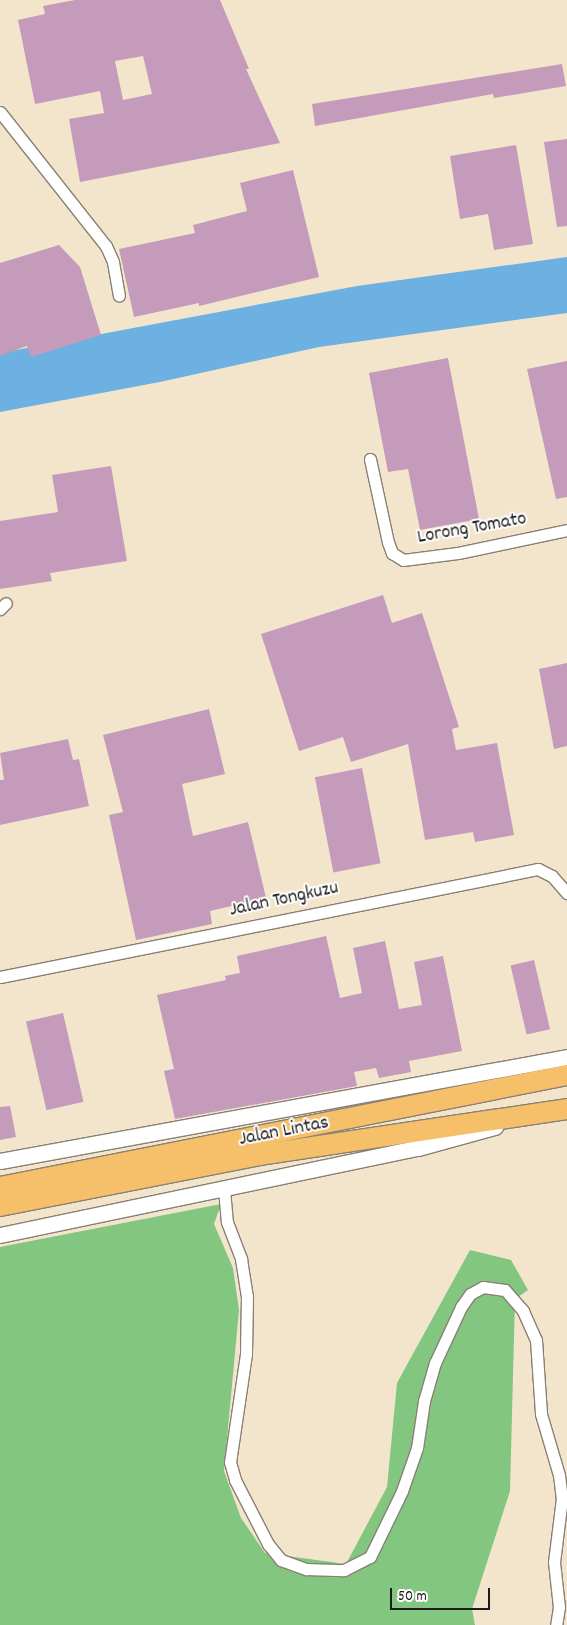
<!DOCTYPE html>
<html>
<head>
<meta charset="utf-8">
<style>
	body { margin:0 }
	#map { position:relative; width:567px; height:1625px; overflow:hidden; background:#f3e5cb; font-family:Dekko,sans-serif }
	div>[style] { position:absolute }
	[style*='--x'] { left:calc(var(--x)*1px); top:calc(var(--y)*1px); width:calc(var(--w)*1px); rotate:calc(var(--a)*1deg) }
	.green>* { inset:0; background:#82c680 }
	.water>* { inset:0; background:#6db1e3 }
	.building>* { inset:0; background:#c49bbb; transform-origin:0 0 }
	.roads { filter:drop-shadow(1px 0 #888074) drop-shadow(-1px 0 #888074) drop-shadow(0 1px #888074) drop-shadow(0 -1px #888074) }
	.minor>* { height:11px; margin:-5.5px; padding:0 5.5px; transform-origin:5.5px; border-radius:5.5px; background:#fff }
	.tertiary>* { height:15px; margin:-7.5px; padding:0 7.5px; transform-origin:7.5px; border-radius:7.5px; background:#fff }
	.trunk>* { height:20px; margin:-10px; padding:0 10px; transform-origin:10px; border-radius:10px; background:#f6c06b }
	span { translate:-50% -50%; white-space:nowrap; text-align:center; line-height:1.15; -webkit-text-stroke:4px #fff; paint-order:stroke }
	.street-label { font-size:20px; color:#1c1c1c }
	.scale { position:absolute; left:390px; top:1588px; width:100px; height:22px; box-sizing:border-box; border:2px solid #1c1c1c; border-top:0; padding-left:6px; font-size:15px; line-height:18px; white-space:nowrap; color:#1c1c1c; -webkit-text-stroke:4px #fff; paint-order:stroke }
</style>
</head>
<body>
<div id="map">
	<div class="green">
		<i style="clip-path:polygon(221px 1204px,214px 1224px,233px 1268px,239px 1310px,224px 1471px,241px 1518px,265px 1553px,346px 1564px,387px 1487px,397px 1383px,470px 1250px,511px 1260px,528px 1290px,515px 1299px,510px 1491px,472px 1609px,475px 1625px,0 1625px,0 1247px)"></i>
	</div>
	<div class="water">
		<i style="clip-path:polygon(567px 257px,567px 313px,319px 347px,160px 382px,0 412px,0 353px,357px 286px)"></i>
	</div>
	<div class="building">
		<i style="clip-path:polygon(evenodd,75px 0,220px 0,249px 69px,246px 69px,280px 143px,80px 182px,69px 119px,104px 113px,100px 91px,35px 104px,18px 20px,45px 14px,43px 6px,75px 0,143px 56px,152px 94px,123px 100px,115px 61px,143px 56px)"></i>
		<i style="clip-path:polygon(562px 64px,566px 86px,494px 98px,493px 94px,315px 126px,312px 104px)"></i>
		<i style="clip-path:polygon(567px 139px,567px 226px,557px 227px,544px 142px)"></i>
		<i style="clip-path:polygon(516px 145px,533px 244px,494px 250px,488px 214px,460px 219px,450px 156px)"></i>
		<i style="clip-path:polygon(293px 170px,319px 277px,199px 306px,199px 303px,134px 317px,119px 249px,195px 233px,193px 225px,247px 211px,240px 183px)"></i>
		<i style="clip-path:polygon(59px 245px,80px 267px,101px 335px,31px 357px,27px 346px,0 356px,0 263px)"></i>
		<i style="clip-path:polygon(448px 358px,479px 519px,420px 530px,408px 469px,388px 472px,369px 373px)"></i>
		<i style="clip-path:polygon(567px 361px,567px 497px,556px 499px,527px 369px)"></i>
		<i style="clip-path:polygon(111px 466px,127px 561px,50px 573px,52px 581px,0 589px,0 521px,58px 512px,52px 475px)"></i>
		<i style="clip-path:polygon(383px 595px,392px 623px,422px 613px,459px 727px,452px 729px,456px 750px,497px 743px,514px 835px,475px 842px,473px 832px,425px 840px,408px 744px,351px 762px,343px 737px,299px 751px,261px 634px)"></i>
		<i style="clip-path:polygon(567px 663px,567px 746px,554px 749px,539px 669px)"></i>
		<i style="clip-path:polygon(209px 709px,225px 774px,182px 784px,193px 836px,248px 822px,266px 898px,210px 911px,212px 924px,136px 940px,109px 815px,123px 812px,103px 735px)"></i>
		<i style="clip-path:polygon(68px 739px,73px 760px,79px 759px,89px 806px,0 825px,0 780px,4px 780px,0 753px)"></i>
		<i style="left:362px;top:768px;width:97px;height:48px;rotate:79deg"></i>
		<i style="clip-path:polygon(326px 936px,340px 998px,362px 993px,353px 948px,385px 941px,399px 1009px,422px 1005px,414px 962px,443px 956px,462px 1051px,409px 1061px,411px 1072px,379px 1078px,376px 1068px,354px 1072px,357px 1086px,175px 1119px,164px 1071px,174px 1069px,157px 995px,226px 980px,225px 976px,240px 973px,237px 956px)"></i>
		<i style="left:534px;top:960px;width:71px;height:24px;rotate:77deg"></i>
		<i style="left:63px;top:1013px;width:91px;height:38px;rotate:77deg"></i>
		<i style="clip-path:polygon(10px 1106px,16px 1137px,0 1140px,0 1107px)"></i>
	</div>
	<div class="roads">
		<div class="minor">
			<i style="--x:0;--y:112;--w:171;--a:51.7"></i>
			<i style="--x:106;--y:246;--w:17;--a:66"></i>
			<i style="--x:113;--y:262;--w:34;--a:80"></i>
			<i style="--x:370;--y:459;--w:85;--a:77.8"></i>
			<i style="--x:388;--y:542;--w:12;--a:70"></i>
			<i style="--x:392;--y:553;--w:13;--a:32"></i>
			<i style="--x:403;--y:560;--w:55;--a:-7.3"></i>
			<i style="--x:458;--y:553;--w:111;--a:-11.9"></i>
			<i style="--x:0;--y:609;--w:8;--a:-45"></i>
			<i style="--x:0;--y:977;--w:549;--a:-11.35"></i>
			<i style="--x:538;--y:869;--w:16;--a:27"></i>
			<i style="--x:552;--y:876;--w:23;--a:49"></i>
			<i style="--x:224;--y:1189;--w:33;--a:85"></i>
			<i style="--x:227;--y:1222;--w:40;--a:69"></i>
			<i style="--x:241;--y:1259;--w:37;--a:81"></i>
			<i style="--x:247;--y:1296;--w:58;--a:91"></i>
			<i style="--x:246;--y:1354;--w:109;--a:98.4"></i>
			<i style="--x:230;--y:1462;--w:19;--a:74"></i>
			<i style="--x:235;--y:1480;--w:72;--a:62.7"></i>
			<i style="--x:268;--y:1544;--w:21;--a:51"></i>
			<i style="--x:281;--y:1560;--w:27;--a:20"></i>
			<i style="--x:306;--y:1569;--w:38;--a:2"></i>
			<i style="--x:344;--y:1570;--w:29;--a:-27"></i>
			<i style="--x:370;--y:1557;--w:73;--a:-64.1"></i>
			<i style="--x:402;--y:1491;--w:46;--a:-70.8"></i>
			<i style="--x:417;--y:1448;--w:48;--a:-81.5"></i>
			<i style="--x:424;--y:1401;--w:40;--a:-74"></i>
			<i style="--x:435;--y:1363;--w:62;--a:-65.1"></i>
			<i style="--x:461;--y:1307;--w:16;--a:-55"></i>
			<i style="--x:470;--y:1294;--w:15;--a:-28"></i>
			<i style="--x:483;--y:1287;--w:22;--a:8"></i>
			<i style="--x:505;--y:1290;--w:28;--a:49"></i>
			<i style="--x:523;--y:1311;--w:32;--a:66"></i>
			<i style="--x:536;--y:1340;--w:74;--a:86.1"></i>
			<i style="--x:541;--y:1414;--w:64;--a:73.6"></i>
			<i style="--x:559;--y:1475;--w:23;--a:83"></i>
			<i style="--x:562;--y:1498;--w:64;--a:97.1"></i>
			<i style="--x:554;--y:1562;--w:45;--a:83.7"></i>
			<i style="--x:559;--y:1607;--w:18;--a:99"></i>
		</div>
		<div class="tertiary">
			<i style="--x:0;--y:1161;--w:576;--a:-10.39"></i>
			<i style="--x:0;--y:1235;--w:427;--a:-11.8"></i>
			<i style="--x:418;--y:1148;--w:80;--a:-15.3"></i>
		</div>
		<div class="trunk">
			<i style="--x:0;--y:1187;--w:578;--a:-11.17"></i>
			<i style="--x:0;--y:1206;--w:264;--a:-11.1"></i>
			<i style="--x:259;--y:1155;--w:311;--a:-8.5"></i>
		</div>
	</div>
	<div class="street-label">
		<span style="left:472px;top:529px;rotate:-10deg">Lorong Tomato</span>
		<span style="left:284px;top:900px;rotate:-12deg">Jalan Tongkuzu</span>
		<span style="left:284px;top:1132px;rotate:-11deg">Jalan Lintas</span>
	</div>
	<div class="scale">50 m</div>
</div>
</body>
</html>
